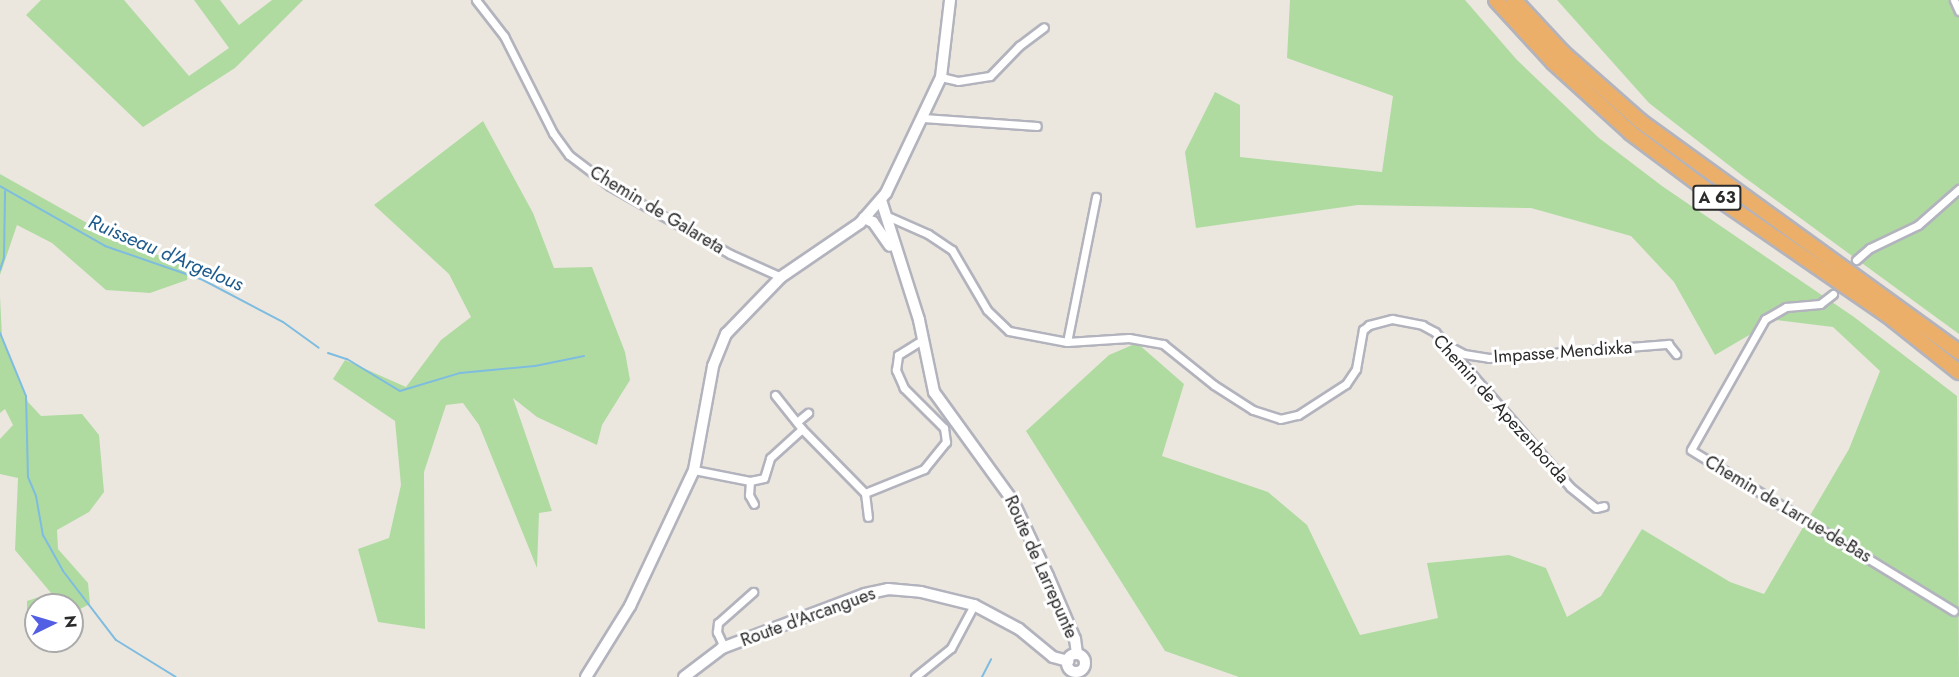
<!DOCTYPE html>
<html>
<head>
<meta charset="utf-8">
<style>
	body { margin:0 }
	#map { position:relative; width:1959px; height:677px; overflow:hidden; background:#ebe7df; font-family:Jost,sans-serif }
	div>[style] { position:absolute }
	[style*='--x'] { left:calc(var(--x)*1px); top:calc(var(--y)*1px); width:calc(var(--w)*1px); rotate:calc(var(--a)*1deg) }
	.green>* { inset:0; background:#afdba1 }
	.stream>* { height:2px; margin:-1px; padding:0 1px; transform-origin:1px; border-radius:1px; background:#7ebce0 }
	.roads { filter:drop-shadow(2px 0 #b2b3bd) drop-shadow(-2px 0 #b2b3bd) drop-shadow(0 2px #b2b3bd) drop-shadow(0 -2px #b2b3bd) }
	.street>* { height:7px; margin:-3.5px; padding:0 3.5px; transform-origin:3.5px; border-radius:3.5px; background:#fff }
	.secondary>* { height:10px; margin:-5px; padding:0 5px; transform-origin:5px; border-radius:5px; background:#fff }
	.secondary>.ring { margin:-5px; padding:0; box-sizing:content-box; background:none; border:10px solid #fff; border-radius:50% }
	.highway>* { height:14px; margin:-7px; padding:0 7px; transform-origin:7px; border-radius:7px; background:#ebaf69 }
	span { translate:-50% -50%; white-space:nowrap; text-align:center; line-height:1.15; -webkit-text-stroke:6px #fff; paint-order:stroke }
	.shield-label span { padding:2px 4px; background:#fff; border:2px solid; border-radius:4px; -webkit-text-stroke-width:0 }
	.shield-label { font-size:16px; color:#2b2b2b; font-weight:700 }
	.street-label { font-size:18px; color:#2b2b2b }
	.water-label { font-size:20px; color:#1d5a8c; font-style:italic }
	.north { position:absolute; left:24px; top:593px; width:60px; height:60px; box-sizing:border-box; background:#fff; border:2px solid #aaa; border-radius:50%; rotate:85deg; font-size:16px; font-weight:700; line-height:24px; text-align:center; color:#2b2b2b }
	.north::after { content:''; display:block; margin:auto; width:21px; height:27px; background:#525ee4; clip-path:polygon(50% 0,100% 100%,50% 72%,0 100%) }
</style>
</head>
<body>
<div id="map">
	<div class="green">
		<i style="clip-path:polygon(41px 0,124px 0,189px 76px,229px 48px,194px 0,220px 0,239px 25px,272px 0,303px 0,235px 68px,143px 127px,26px 15px)"></i>
		<i style="clip-path:polygon(1290px 0,1465px 0,1517px 60px,1599px 138px,1662px 186px,1854px 317px,1957px 396px,1959px 677px,1239px 677px,1165px 651px,1026px 431px,1109px 355px,1137px 343px,1184px 384px,1162px 456px,1268px 492px,1307px 525px,1360px 635px,1438px 618px,1427px 563px,1509px 555px,1546px 568px,1567px 617px,1601px 596px,1642px 529px,1730px 582px,1764px 594px,1849px 449px,1880px 371px,1833px 327px,1775px 320px,1715px 355px,1674px 282px,1631px 236px,1531px 208px,1358px 205px,1196px 228px,1185px 152px,1215px 92px,1240px 105px,1240px 157px,1382px 172px,1393px 96px,1287px 58px)"></i>
		<i style="clip-path:polygon(1557px 0,1952px 0,1959px 14px,1959px 334px,1744px 177px,1649px 103px)"></i>
		<i style="clip-path:polygon(483px 121px,533px 213px,554px 268px,592px 267px,625px 352px,630px 380px,602px 425px,597px 445px,537px 417px,513px 398px,552px 511px,539px 513px,537px 568px,479px 425px,463px 403px,446px 405px,424px 472px,425px 629px,378px 622px,358px 549px,389px 538px,401px 485px,395px 421px,333px 379px,345px 360px,406px 387px,441px 340px,471px 317px,449px 274px,374px 205px)"></i>
		<i style="clip-path:polygon(0 174px,128px 246px,188px 264px,187px 280px,150px 293px,106px 290px,52px 243px,17px 225px,0 275px)"></i>
		<i style="clip-path:polygon(0 296px,2px 337px,28px 402px,41px 416px,82px 414px,99px 435px,104px 492px,89px 512px,57px 530px,58px 549px,88px 583px,90px 604px,72px 613px,72px 605px,36px 605px,35px 621px,27px 618px,27px 601px,51px 593px,15px 550px,18px 478px,0 474px,0 439px,13px 425px,5px 409px,0 413px)"></i>
	</div>
	<div class="stream">
		<i style="--x:0;--y:186;--w:121;--a:29.7"></i>
		<i style="--x:105;--y:246;--w:104;--a:19.1"></i>
		<i style="--x:203;--y:280;--w:90;--a:27.7"></i>
		<i style="--x:283;--y:322;--w:44;--a:35.8"></i>
		<i style="--x:0;--y:270;--w:13;--a:-72"></i>
		<i style="--x:4;--y:258;--w:67;--a:-89.1"></i>
		<i style="--x:0;--y:333;--w:68;--a:67.6"></i>
		<i style="--x:26;--y:396;--w:81;--a:88.6"></i>
		<i style="--x:28;--y:477;--w:21;--a:67"></i>
		<i style="--x:36;--y:496;--w:40;--a:80"></i>
		<i style="--x:43;--y:535;--w:41;--a:60.9"></i>
		<i style="--x:63;--y:571;--w:87;--a:52.5"></i>
		<i style="--x:116;--y:640;--w:70;--a:31.7"></i>
		<i style="--x:328;--y:353;--w:20;--a:18"></i>
		<i style="--x:347;--y:359;--w:62;--a:31.1"></i>
		<i style="--x:400;--y:391;--w:63;--a:-16.7"></i>
		<i style="--x:460;--y:373;--w:75;--a:-5.3"></i>
		<i style="--x:535;--y:366;--w:50;--a:-11.5"></i>
		<i style="--x:982;--y:677;--w:20;--a:-63"></i>
	</div>
	<div class="roads">
		<div class="street">
			<i style="--x:476;--y:0;--w:46;--a:52.1"></i>
			<i style="--x:504;--y:36;--w:109;--a:63.2"></i>
			<i style="--x:553;--y:133;--w:27;--a:54"></i>
			<i style="--x:569;--y:155;--w:51;--a:37.1"></i>
			<i style="--x:610;--y:186;--w:138;--a:29.5"></i>
			<i style="--x:730;--y:254;--w:56;--a:24.3"></i>
			<i style="--x:1954;--y:0;--w:12;--a:66"></i>
			<i style="--x:941;--y:77;--w:17;--a:13"></i>
			<i style="--x:958;--y:81;--w:32;--a:-9"></i>
			<i style="--x:990;--y:76;--w:42;--a:-46"></i>
			<i style="--x:1019;--y:46;--w:31;--a:-37"></i>
			<i style="--x:923;--y:118;--w:114;--a:4"></i>
			<i style="--x:885;--y:215;--w:47;--a:23.8"></i>
			<i style="--x:928;--y:234;--w:29;--a:34"></i>
			<i style="--x:952;--y:250;--w:69;--a:59.7"></i>
			<i style="--x:987;--y:310;--w:30;--a:44"></i>
			<i style="--x:1009;--y:331;--w:59;--a:10.7"></i>
			<i style="--x:1067;--y:342;--w:62;--a:-3.7"></i>
			<i style="--x:1129;--y:338;--w:35;--a:10"></i>
			<i style="--x:1163;--y:344;--w:65;--a:38.8"></i>
			<i style="--x:1214;--y:385;--w:46;--a:32.7"></i>
			<i style="--x:1253;--y:410;--w:28;--a:18"></i>
			<i style="--x:1280;--y:419;--w:18;--a:-13"></i>
			<i style="--x:1298;--y:415;--w:57;--a:-32.9"></i>
			<i style="--x:1346;--y:384;--w:18;--a:-56"></i>
			<i style="--x:1356;--y:369;--w:40;--a:-80"></i>
			<i style="--x:1363;--y:330;--w:8;--a:-40"></i>
			<i style="--x:1369;--y:325;--w:24;--a:-15"></i>
			<i style="--x:1392;--y:319;--w:31;--a:11"></i>
			<i style="--x:1422;--y:325;--w:15;--a:28"></i>
			<i style="--x:1435;--y:332;--w:206;--a:48.9"></i>
			<i style="--x:1570;--y:487;--w:33;--a:39"></i>
			<i style="--x:1596;--y:508;--w:8;--a:-14"></i>
			<i style="--x:1856;--y:260;--w:18;--a:-41"></i>
			<i style="--x:1870;--y:248;--w:53;--a:-25.6"></i>
			<i style="--x:1918;--y:225;--w:55;--a:-41.3"></i>
			<i style="--x:1833;--y:294;--w:16;--a:142"></i>
			<i style="--x:1820;--y:304;--w:34;--a:175"></i>
			<i style="--x:1786;--y:307;--w:24;--a:150"></i>
			<i style="--x:1765;--y:319;--w:150;--a:119.5"></i>
			<i style="--x:1691;--y:450;--w:308;--a:31.5"></i>
			<i style="--x:1067;--y:342;--w:148;--a:-78.7"></i>
			<i style="--x:1449;--y:346;--w:17;--a:28"></i>
			<i style="--x:1464;--y:354;--w:25;--a:9"></i>
			<i style="--x:1489;--y:358;--w:180;--a:-4.5"></i>
			<i style="--x:1668;--y:344;--w:13;--a:51"></i>
			<i style="--x:775;--y:395;--w:43;--a:51.5"></i>
			<i style="--x:802;--y:429;--w:90;--a:45.5"></i>
			<i style="--x:865;--y:493;--w:24;--a:83"></i>
			<i style="--x:798;--y:421;--w:13;--a:-39"></i>
			<i style="--x:694;--y:470;--w:57;--a:11.1"></i>
			<i style="--x:750;--y:481;--w:14;--a:-12"></i>
			<i style="--x:764;--y:478;--w:21;--a:-73"></i>
			<i style="--x:770;--y:458;--w:43;--a:-42.2"></i>
			<i style="--x:750;--y:481;--w:14;--a:94"></i>
			<i style="--x:749;--y:495;--w:10;--a:61"></i>
			<i style="--x:865;--y:493;--w:64;--a:-22.1"></i>
			<i style="--x:924;--y:469;--w:35;--a:-51"></i>
			<i style="--x:946;--y:442;--w:14;--a:-98"></i>
			<i style="--x:944;--y:428;--w:57;--a:-135"></i>
			<i style="--x:904;--y:388;--w:20;--a:-114"></i>
			<i style="--x:896;--y:370;--w:15;--a:-82"></i>
			<i style="--x:898;--y:355;--w:28;--a:-32"></i>
			<i style="--x:724;--y:647;--w:17;--a:-115"></i>
			<i style="--x:717;--y:632;--w:9;--a:-84"></i>
			<i style="--x:718;--y:623;--w:47;--a:-41.5"></i>
			<i style="--x:915;--y:677;--w:46;--a:-38.9"></i>
			<i style="--x:951;--y:648;--w:49;--a:-61.9"></i>
		</div>
		<div class="secondary">
			<i style="--x:881;--y:200;--w:126;--a:72.4"></i>
			<i style="--x:919;--y:320;--w:74;--a:78.2"></i>
			<i style="--x:934;--y:392;--w:135;--a:54.1"></i>
			<i style="--x:1013;--y:501;--w:83;--a:65"></i>
			<i style="--x:1048;--y:576;--w:69;--a:66.8"></i>
			<i style="--x:1075;--y:639;--w:15;--a:82"></i>
			<i style="--x:864;--y:218;--w:10;--a:24"></i>
			<i style="--x:873;--y:222;--w:29;--a:55"></i>
			<i class="ring" style="left:1067px;top:654px;width:8px;height:8px"></i>
			<i style="--x:586;--y:677;--w:84;--a:-58.2"></i>
			<i style="--x:630;--y:606;--w:150;--a:-64.8"></i>
			<i style="--x:694;--y:470;--w:106;--a:-79.6"></i>
			<i style="--x:713;--y:366;--w:35;--a:-68"></i>
			<i style="--x:726;--y:334;--w:79;--a:-46"></i>
			<i style="--x:781;--y:277;--w:96;--a:-34.4"></i>
			<i style="--x:860;--y:223;--w:40;--a:-49"></i>
			<i style="--x:886;--y:193;--w:128;--a:-64.6"></i>
			<i style="--x:941;--y:77;--w:78;--a:-83.3"></i>
			<i style="--x:684;--y:677;--w:48;--a:-37.3"></i>
			<i style="--x:722;--y:648;--w:153;--a:-20.7"></i>
			<i style="--x:865;--y:594;--w:24;--a:-12"></i>
			<i style="--x:888;--y:589;--w:33;--a:5"></i>
			<i style="--x:921;--y:592;--w:55;--a:13.8"></i>
			<i style="--x:974;--y:605;--w:51;--a:28.1"></i>
			<i style="--x:1019;--y:629;--w:44;--a:39.5"></i>
			<i style="--x:1053;--y:657;--w:16;--a:15"></i>
		</div>
		<div class="highway">
			<i style="--x:1496;--y:0;--w:84;--a:47.4"></i>
			<i style="--x:1553;--y:62;--w:105;--a:42.3"></i>
			<i style="--x:1631;--y:133;--w:110;--a:36.9"></i>
			<i style="--x:1719;--y:199;--w:203;--a:34.6"></i>
			<i style="--x:1886;--y:314;--w:93;--a:38.5"></i>
			<i style="--x:1514;--y:0;--w:72;--a:47.2"></i>
			<i style="--x:1563;--y:53;--w:103;--a:41.4"></i>
			<i style="--x:1640;--y:121;--w:394;--a:35.9"></i>
		</div>
	</div>
	<div class="shield-label">
		<span style="left:1717px;top:198px">A 63</span>
	</div>
	<div class="street-label">
		<span style="left:657px;top:210px;rotate:31deg">Chemin de Galareta</span>
		<span style="left:1563px;top:352px;rotate:-4deg">Impasse Mendixka</span>
		<span style="left:1501px;top:409px;rotate:48deg">Chemin de Apezenborda</span>
		<span style="left:1788px;top:509px;rotate:31deg">Chemin de Larrue-de-Bas</span>
		<span style="left:1041px;top:567px;rotate:66deg">Route de Larrepunte</span>
		<span style="left:808px;top:617px;rotate:-20deg">Route d'Arcangues</span>
	</div>
	<div class="water-label">
		<span style="left:166px;top:253px;rotate:23deg">Ruisseau d'Argelous</span>
	</div>
	<div class="north">N</div>
</div>
</body>
</html>
